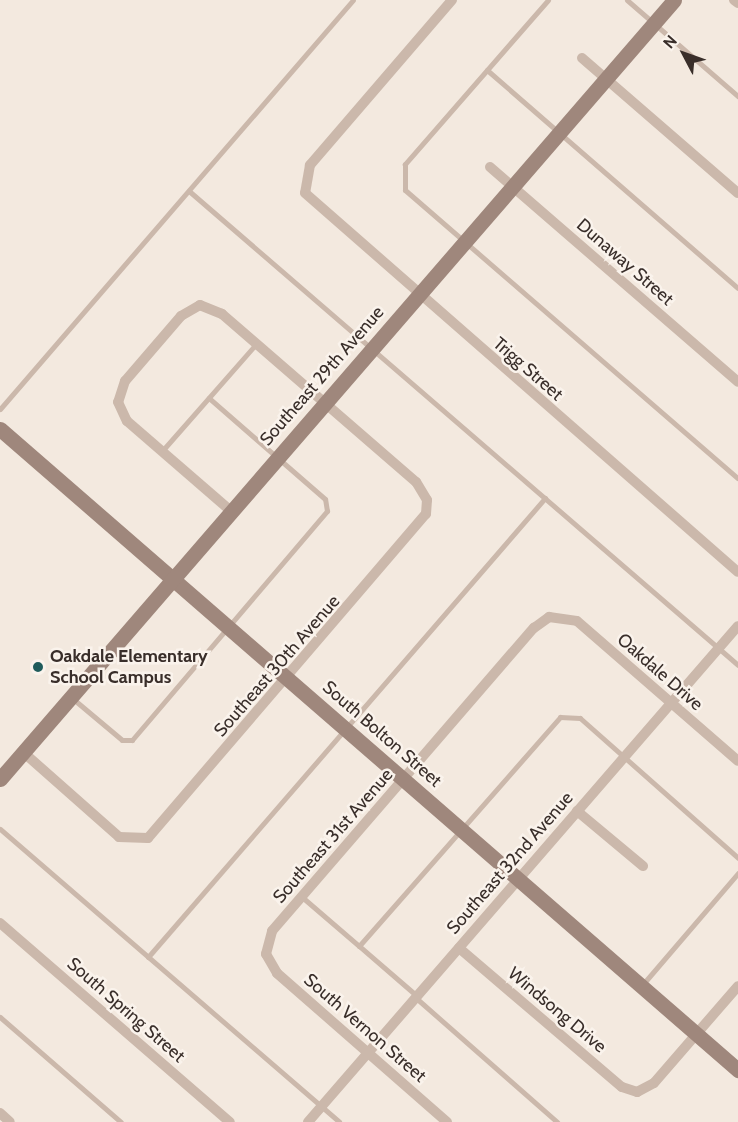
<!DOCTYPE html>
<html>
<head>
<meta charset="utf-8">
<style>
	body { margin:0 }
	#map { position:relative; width:738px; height:1122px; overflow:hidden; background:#f3e9df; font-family:Cabin,sans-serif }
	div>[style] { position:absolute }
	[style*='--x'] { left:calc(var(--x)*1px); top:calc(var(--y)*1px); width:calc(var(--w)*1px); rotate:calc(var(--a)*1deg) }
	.lane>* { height:5px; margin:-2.5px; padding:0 2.5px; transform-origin:2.5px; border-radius:2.5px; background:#cbb8ab }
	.street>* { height:10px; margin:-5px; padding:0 5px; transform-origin:5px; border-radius:5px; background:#cbb8ab }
	.secondary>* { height:15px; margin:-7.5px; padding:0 7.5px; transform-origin:7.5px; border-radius:7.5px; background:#9f877c }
	.dots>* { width:16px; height:16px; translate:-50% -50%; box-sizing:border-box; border:3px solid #faf3ec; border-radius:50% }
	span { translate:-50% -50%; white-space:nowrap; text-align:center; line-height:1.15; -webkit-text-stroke:5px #faf3ec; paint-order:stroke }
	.street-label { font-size:18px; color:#392e2a }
	.poi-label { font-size:18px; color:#392e2a; font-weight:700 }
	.left { translate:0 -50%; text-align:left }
	.north { position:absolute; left:654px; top:24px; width:60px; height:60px; -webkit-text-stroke:4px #faf3ec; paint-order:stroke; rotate:311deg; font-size:16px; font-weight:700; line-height:24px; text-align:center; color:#392e2a }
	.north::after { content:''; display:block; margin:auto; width:21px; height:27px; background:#392e2a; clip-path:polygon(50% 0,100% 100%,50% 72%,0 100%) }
</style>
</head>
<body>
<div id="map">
	<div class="lane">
		<i style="--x:548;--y:0;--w:218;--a:131.1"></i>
		<i style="--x:405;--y:164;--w:26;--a:90"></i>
		<i style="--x:405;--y:190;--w:440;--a:40.9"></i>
		<i style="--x:627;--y:0;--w:147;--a:40.9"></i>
		<i style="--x:487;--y:70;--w:332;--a:41"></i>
		<i style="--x:189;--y:191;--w:725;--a:40.81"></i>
		<i style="--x:0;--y:409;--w:540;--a:-49.2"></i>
		<i style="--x:162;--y:451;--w:142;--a:-48.7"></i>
		<i style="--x:72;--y:698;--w:65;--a:40"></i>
		<i style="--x:122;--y:740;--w:10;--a:0"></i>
		<i style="--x:132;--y:740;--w:301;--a:-49.6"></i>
		<i style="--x:327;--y:511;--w:12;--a:-99"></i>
		<i style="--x:325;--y:499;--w:154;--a:-139"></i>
		<i style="--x:0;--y:829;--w:448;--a:40.8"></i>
		<i style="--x:302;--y:897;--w:75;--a:40.7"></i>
		<i style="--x:148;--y:957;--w:607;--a:-49.14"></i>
		<i style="--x:643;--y:984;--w:146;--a:-49.4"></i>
		<i style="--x:417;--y:996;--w:77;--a:-139.2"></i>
		<i style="--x:359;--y:946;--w:305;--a:-48.7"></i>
		<i style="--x:560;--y:717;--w:20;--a:3"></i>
		<i style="--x:580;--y:718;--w:211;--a:41.5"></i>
		<i style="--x:416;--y:998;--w:188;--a:41.3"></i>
		<i style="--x:0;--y:1017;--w:160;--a:41"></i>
	</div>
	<div class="street">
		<i style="--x:452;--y:0;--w:218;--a:130.7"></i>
		<i style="--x:310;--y:165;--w:28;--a:100"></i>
		<i style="--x:305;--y:193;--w:575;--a:41.2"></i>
		<i style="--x:734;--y:0;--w:5;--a:37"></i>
		<i style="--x:582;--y:58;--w:206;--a:40.9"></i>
		<i style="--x:490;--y:167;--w:328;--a:40.9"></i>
		<i style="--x:23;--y:752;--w:128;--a:41.5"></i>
		<i style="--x:119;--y:837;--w:29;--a:2"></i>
		<i style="--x:148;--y:838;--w:427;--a:-49.4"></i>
		<i style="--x:426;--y:514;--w:14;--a:-86"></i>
		<i style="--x:427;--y:500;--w:21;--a:-121"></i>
		<i style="--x:416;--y:482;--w:257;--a:-139.1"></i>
		<i style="--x:222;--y:314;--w:24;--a:-158"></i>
		<i style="--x:200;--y:305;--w:22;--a:150"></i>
		<i style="--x:181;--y:316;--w:86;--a:130.7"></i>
		<i style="--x:125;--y:381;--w:22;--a:108"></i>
		<i style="--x:118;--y:402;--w:21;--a:65"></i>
		<i style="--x:127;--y:421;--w:138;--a:40.9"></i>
		<i style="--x:577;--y:811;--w:86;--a:39.8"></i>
		<i style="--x:0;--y:923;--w:304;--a:40.9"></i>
		<i style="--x:459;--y:948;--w:214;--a:40.5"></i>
		<i style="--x:622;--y:1087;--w:16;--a:18"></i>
		<i style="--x:637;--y:1092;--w:19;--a:-28"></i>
		<i style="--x:654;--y:1083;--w:128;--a:-49.1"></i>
		<i style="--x:0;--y:1113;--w:13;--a:42"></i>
		<i style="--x:308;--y:1122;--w:656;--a:-49.08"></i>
		<i style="--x:447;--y:1122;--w:226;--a:-138.8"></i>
		<i style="--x:277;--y:973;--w:22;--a:-120"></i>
		<i style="--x:266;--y:954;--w:24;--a:-75"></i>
		<i style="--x:272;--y:931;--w:401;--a:-49.2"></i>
		<i style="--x:534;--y:628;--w:19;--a:-36"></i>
		<i style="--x:549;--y:617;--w:28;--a:8"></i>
		<i style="--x:577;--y:621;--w:213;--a:41"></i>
	</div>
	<div class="secondary">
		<i style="--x:0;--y:429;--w:978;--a:40.98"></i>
		<i style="--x:0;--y:779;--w:1030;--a:-49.13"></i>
	</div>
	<div class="dots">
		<i style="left:38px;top:667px;background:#1f5b5b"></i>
	</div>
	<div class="street-label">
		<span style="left:625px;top:262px;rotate:41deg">Dunaway Street</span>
		<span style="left:528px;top:369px;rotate:41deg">Trigg Street</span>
		<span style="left:322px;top:376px;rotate:-49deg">Southeast 29th Avenue</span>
		<span style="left:277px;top:666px;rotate:-49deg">Southeast 30th Avenue</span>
		<span style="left:660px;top:672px;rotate:41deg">Oakdale Drive</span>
		<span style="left:382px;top:734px;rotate:41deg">South Bolton Street</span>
		<span style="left:333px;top:836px;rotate:-49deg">Southeast 31st Avenue</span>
		<span style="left:510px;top:863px;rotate:-49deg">Southeast 32nd Avenue</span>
		<span style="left:126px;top:1010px;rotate:41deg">South Spring Street</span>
		<span style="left:557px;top:1010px;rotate:40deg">Windsong Drive</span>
		<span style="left:365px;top:1028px;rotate:41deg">South Vernon Street</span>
	</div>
	<div class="poi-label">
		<span class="left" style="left:50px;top:667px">Oakdale Elementary<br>School Campus</span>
	</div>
	<div class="north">N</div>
</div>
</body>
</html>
